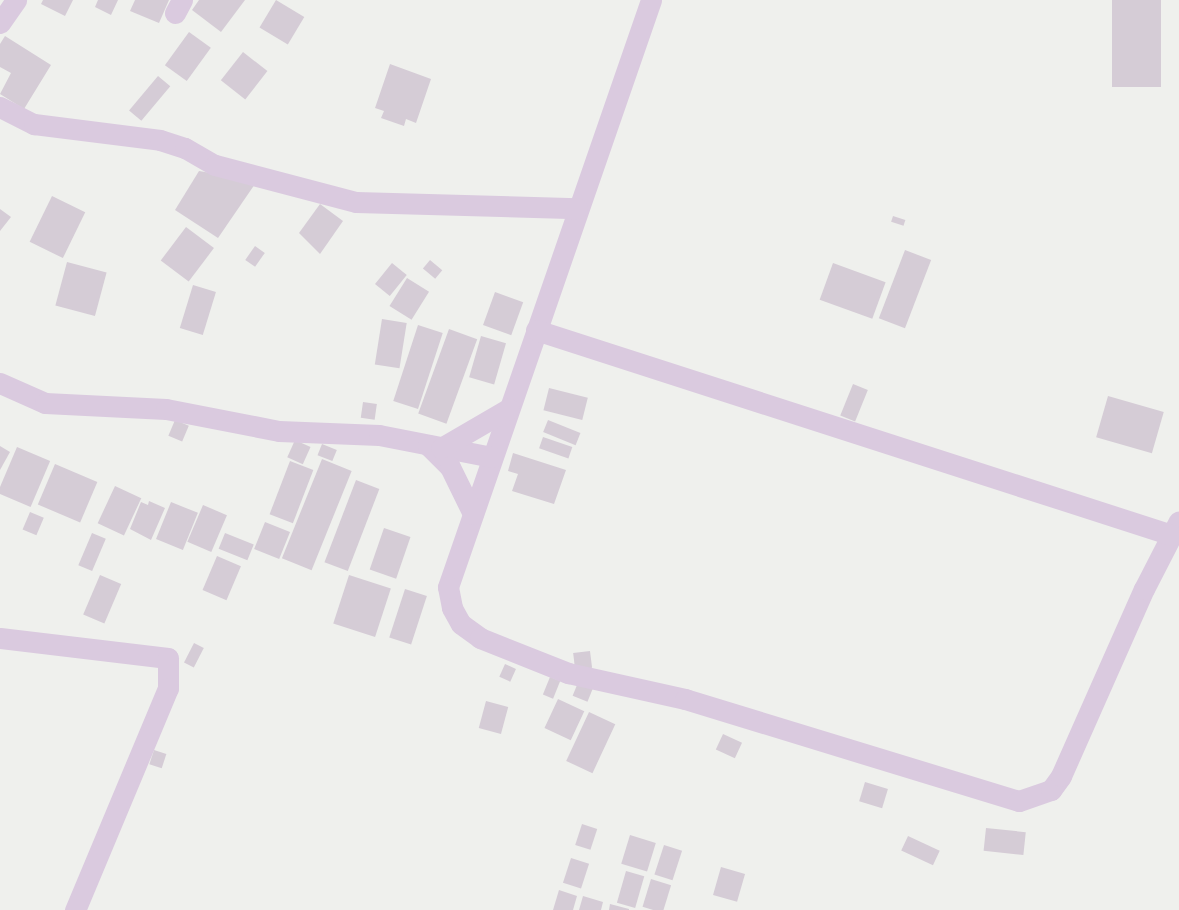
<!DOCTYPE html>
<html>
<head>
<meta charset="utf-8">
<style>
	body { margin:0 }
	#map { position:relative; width:1179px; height:910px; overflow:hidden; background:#eff0ed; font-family:Arial,sans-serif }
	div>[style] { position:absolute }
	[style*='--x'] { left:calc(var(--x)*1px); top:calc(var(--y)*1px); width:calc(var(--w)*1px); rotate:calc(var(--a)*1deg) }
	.building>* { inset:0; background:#d5ccd6; transform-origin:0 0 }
	.street>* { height:21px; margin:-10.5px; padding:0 10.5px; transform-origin:10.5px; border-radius:10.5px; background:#dacadf }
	span { translate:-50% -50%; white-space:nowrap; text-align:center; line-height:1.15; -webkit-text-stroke:4.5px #fff; paint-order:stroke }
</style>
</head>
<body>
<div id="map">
	<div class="building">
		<i style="clip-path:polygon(43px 0,73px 0,65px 16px,41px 4px)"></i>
		<i style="clip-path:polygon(98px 0,118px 0,111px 15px,95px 7px)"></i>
		<i style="clip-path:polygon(135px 0,169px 0,159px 23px,130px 11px)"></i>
		<i style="clip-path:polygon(199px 0,245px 0,221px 32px,192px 10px)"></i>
		<i style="left:276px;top:0;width:33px;height:32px;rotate:31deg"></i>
		<i style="left:1112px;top:0;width:49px;height:87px"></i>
		<i style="left:189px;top:32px;width:27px;height:41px;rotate:36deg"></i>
		<i style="clip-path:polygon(5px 36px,51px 65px,24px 109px,0 94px,11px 73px,0 67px,0 44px)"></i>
		<i style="left:243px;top:52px;width:31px;height:36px;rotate:38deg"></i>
		<i style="clip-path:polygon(390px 64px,431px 79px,416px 123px,406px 119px,404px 126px,381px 118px,384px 111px,375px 108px)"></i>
		<i style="left:158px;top:76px;width:16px;height:45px;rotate:40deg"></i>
		<i style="clip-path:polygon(199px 171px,257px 181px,218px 238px,175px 210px)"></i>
		<i style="left:52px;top:196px;width:37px;height:51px;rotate:26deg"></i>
		<i style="clip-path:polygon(320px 204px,343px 221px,320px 254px,299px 233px)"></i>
		<i style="clip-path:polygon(0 209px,11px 217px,0 231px)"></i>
		<i style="left:893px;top:216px;width:13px;height:6px;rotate:18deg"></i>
		<i style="left:186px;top:227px;width:35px;height:42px;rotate:37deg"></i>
		<i style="left:255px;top:246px;width:12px;height:17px;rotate:35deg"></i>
		<i style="left:905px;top:250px;width:28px;height:73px;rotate:21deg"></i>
		<i style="left:430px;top:260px;width:16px;height:11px;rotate:40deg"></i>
		<i style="left:67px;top:262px;width:41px;height:45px;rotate:15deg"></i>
		<i style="left:392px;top:263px;width:19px;height:27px;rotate:39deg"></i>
		<i style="left:833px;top:263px;width:56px;height:39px;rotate:20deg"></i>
		<i style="left:407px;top:278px;width:26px;height:33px;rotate:32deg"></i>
		<i style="left:193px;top:285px;width:24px;height:45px;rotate:17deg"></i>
		<i style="left:495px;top:292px;width:30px;height:35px;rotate:20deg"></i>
		<i style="left:382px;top:319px;width:25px;height:46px;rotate:9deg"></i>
		<i style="left:418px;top:325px;width:26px;height:80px;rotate:18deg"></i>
		<i style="left:449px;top:329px;width:30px;height:90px;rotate:20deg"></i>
		<i style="left:481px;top:336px;width:26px;height:43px;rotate:16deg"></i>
		<i style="left:853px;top:384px;width:16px;height:34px;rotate:22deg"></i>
		<i style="left:549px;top:388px;width:40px;height:23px;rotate:14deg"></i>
		<i style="left:1108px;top:396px;width:58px;height:43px;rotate:16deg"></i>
		<i style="left:363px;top:402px;width:14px;height:16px;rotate:8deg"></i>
		<i style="left:175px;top:420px;width:15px;height:17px;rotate:23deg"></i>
		<i style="left:548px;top:420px;width:35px;height:13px;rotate:22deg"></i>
		<i style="left:543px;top:437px;width:31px;height:12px;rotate:19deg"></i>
		<i style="left:295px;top:440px;width:17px;height:19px;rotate:24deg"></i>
		<i style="left:322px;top:444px;width:16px;height:12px;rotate:22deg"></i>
		<i style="clip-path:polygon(0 446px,10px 452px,0 470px)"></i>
		<i style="left:17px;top:447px;width:36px;height:50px;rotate:23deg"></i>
		<i style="clip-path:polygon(513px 453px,566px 470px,554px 504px,512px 491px,518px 474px,508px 471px)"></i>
		<i style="left:322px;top:459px;width:32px;height:107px;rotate:22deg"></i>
		<i style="left:290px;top:461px;width:25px;height:57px;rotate:21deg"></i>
		<i style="left:55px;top:464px;width:46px;height:44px;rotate:23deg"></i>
		<i style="left:356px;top:480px;width:25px;height:88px;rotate:21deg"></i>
		<i style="left:115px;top:486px;width:29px;height:41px;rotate:25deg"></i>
		<i style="clip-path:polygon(149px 501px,165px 508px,151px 540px,130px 529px,141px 502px,148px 505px)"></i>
		<i style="left:171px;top:502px;width:29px;height:40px;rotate:22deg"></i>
		<i style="left:203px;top:505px;width:26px;height:40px;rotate:23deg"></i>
		<i style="left:30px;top:512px;width:15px;height:19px;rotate:23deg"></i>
		<i style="left:265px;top:522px;width:27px;height:29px;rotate:22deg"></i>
		<i style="left:384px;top:528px;width:28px;height:44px;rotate:19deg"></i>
		<i style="left:92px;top:533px;width:15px;height:35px;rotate:23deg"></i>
		<i style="left:225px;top:533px;width:31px;height:17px;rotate:22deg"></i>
		<i style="left:217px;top:556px;width:26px;height:37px;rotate:23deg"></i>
		<i style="left:100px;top:575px;width:23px;height:43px;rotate:23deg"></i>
		<i style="left:349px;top:575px;width:44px;height:51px;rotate:18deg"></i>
		<i style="left:405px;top:589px;width:23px;height:51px;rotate:18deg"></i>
		<i style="left:194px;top:643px;width:11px;height:22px;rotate:27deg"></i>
		<i style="left:590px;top:651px;width:17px;height:17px;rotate:83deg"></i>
		<i style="left:505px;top:664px;width:12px;height:14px;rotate:24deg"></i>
		<i style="left:550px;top:677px;width:11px;height:19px;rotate:22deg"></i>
		<i style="left:579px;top:680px;width:16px;height:17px;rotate:22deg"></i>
		<i style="left:558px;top:699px;width:29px;height:32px;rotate:25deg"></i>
		<i style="left:486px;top:701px;width:23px;height:28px;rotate:15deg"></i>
		<i style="left:589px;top:712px;width:29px;height:54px;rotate:25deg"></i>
		<i style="left:723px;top:734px;width:21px;height:17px;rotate:25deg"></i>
		<i style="left:154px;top:750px;width:13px;height:15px;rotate:18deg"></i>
		<i style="left:865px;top:782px;width:24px;height:20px;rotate:17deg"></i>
		<i style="left:582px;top:824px;width:16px;height:22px;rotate:18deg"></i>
		<i style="left:986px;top:828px;width:40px;height:23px;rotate:6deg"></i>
		<i style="left:630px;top:835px;width:27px;height:30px;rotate:17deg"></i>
		<i style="left:908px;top:836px;width:35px;height:16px;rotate:25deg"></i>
		<i style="left:664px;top:845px;width:19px;height:31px;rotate:18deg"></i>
		<i style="left:571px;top:858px;width:19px;height:26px;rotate:18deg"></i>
		<i style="left:721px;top:867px;width:25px;height:29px;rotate:16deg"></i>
		<i style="left:626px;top:871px;width:19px;height:33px;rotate:16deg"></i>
		<i style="left:651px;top:879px;width:21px;height:29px;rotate:17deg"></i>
		<i style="clip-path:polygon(559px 890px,577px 896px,573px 910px,553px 910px)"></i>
		<i style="clip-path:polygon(583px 896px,603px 902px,601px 910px,579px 910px)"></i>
		<i style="clip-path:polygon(610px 904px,629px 909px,629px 910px,609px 910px)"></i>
	</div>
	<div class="street">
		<i style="--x:651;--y:0;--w:621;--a:109.08"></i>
		<i style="--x:448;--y:587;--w:21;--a:79"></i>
		<i style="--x:452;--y:608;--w:18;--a:61"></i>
		<i style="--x:461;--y:624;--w:24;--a:36"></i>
		<i style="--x:480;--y:638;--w:95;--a:21.7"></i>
		<i style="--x:568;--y:673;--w:120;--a:12.5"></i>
		<i style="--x:685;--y:699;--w:349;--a:17"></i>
		<i style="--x:1019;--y:801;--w:34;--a:-19"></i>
		<i style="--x:1051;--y:790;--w:17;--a:-54"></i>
		<i style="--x:1061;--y:776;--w:205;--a:-66.1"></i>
		<i style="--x:1144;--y:589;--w:76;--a:-62.8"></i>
		<i style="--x:175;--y:13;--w:15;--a:-62"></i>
		<i style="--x:0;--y:23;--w:28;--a:-55"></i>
		<i style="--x:0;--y:107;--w:38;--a:27"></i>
		<i style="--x:34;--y:124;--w:127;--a:7.2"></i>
		<i style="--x:160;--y:140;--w:26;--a:18"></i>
		<i style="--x:185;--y:148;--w:34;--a:30"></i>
		<i style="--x:215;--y:165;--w:146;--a:14.7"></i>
		<i style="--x:356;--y:202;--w:221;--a:1.6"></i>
		<i style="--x:536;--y:330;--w:668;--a:17.87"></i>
		<i style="--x:0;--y:383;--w:49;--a:24"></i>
		<i style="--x:45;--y:403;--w:121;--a:2.8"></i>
		<i style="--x:166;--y:409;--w:115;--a:11"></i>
		<i style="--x:279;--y:431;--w:100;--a:2.3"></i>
		<i style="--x:379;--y:435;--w:115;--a:11"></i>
		<i style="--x:428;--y:445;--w:31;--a:45"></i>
		<i style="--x:450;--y:467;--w:52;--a:63.9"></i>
		<i style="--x:441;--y:448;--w:78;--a:-30.2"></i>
		<i style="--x:0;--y:638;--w:169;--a:6.8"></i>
		<i style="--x:168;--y:658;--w:30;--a:90"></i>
		<i style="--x:168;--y:688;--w:241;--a:112.7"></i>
	</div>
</div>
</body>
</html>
